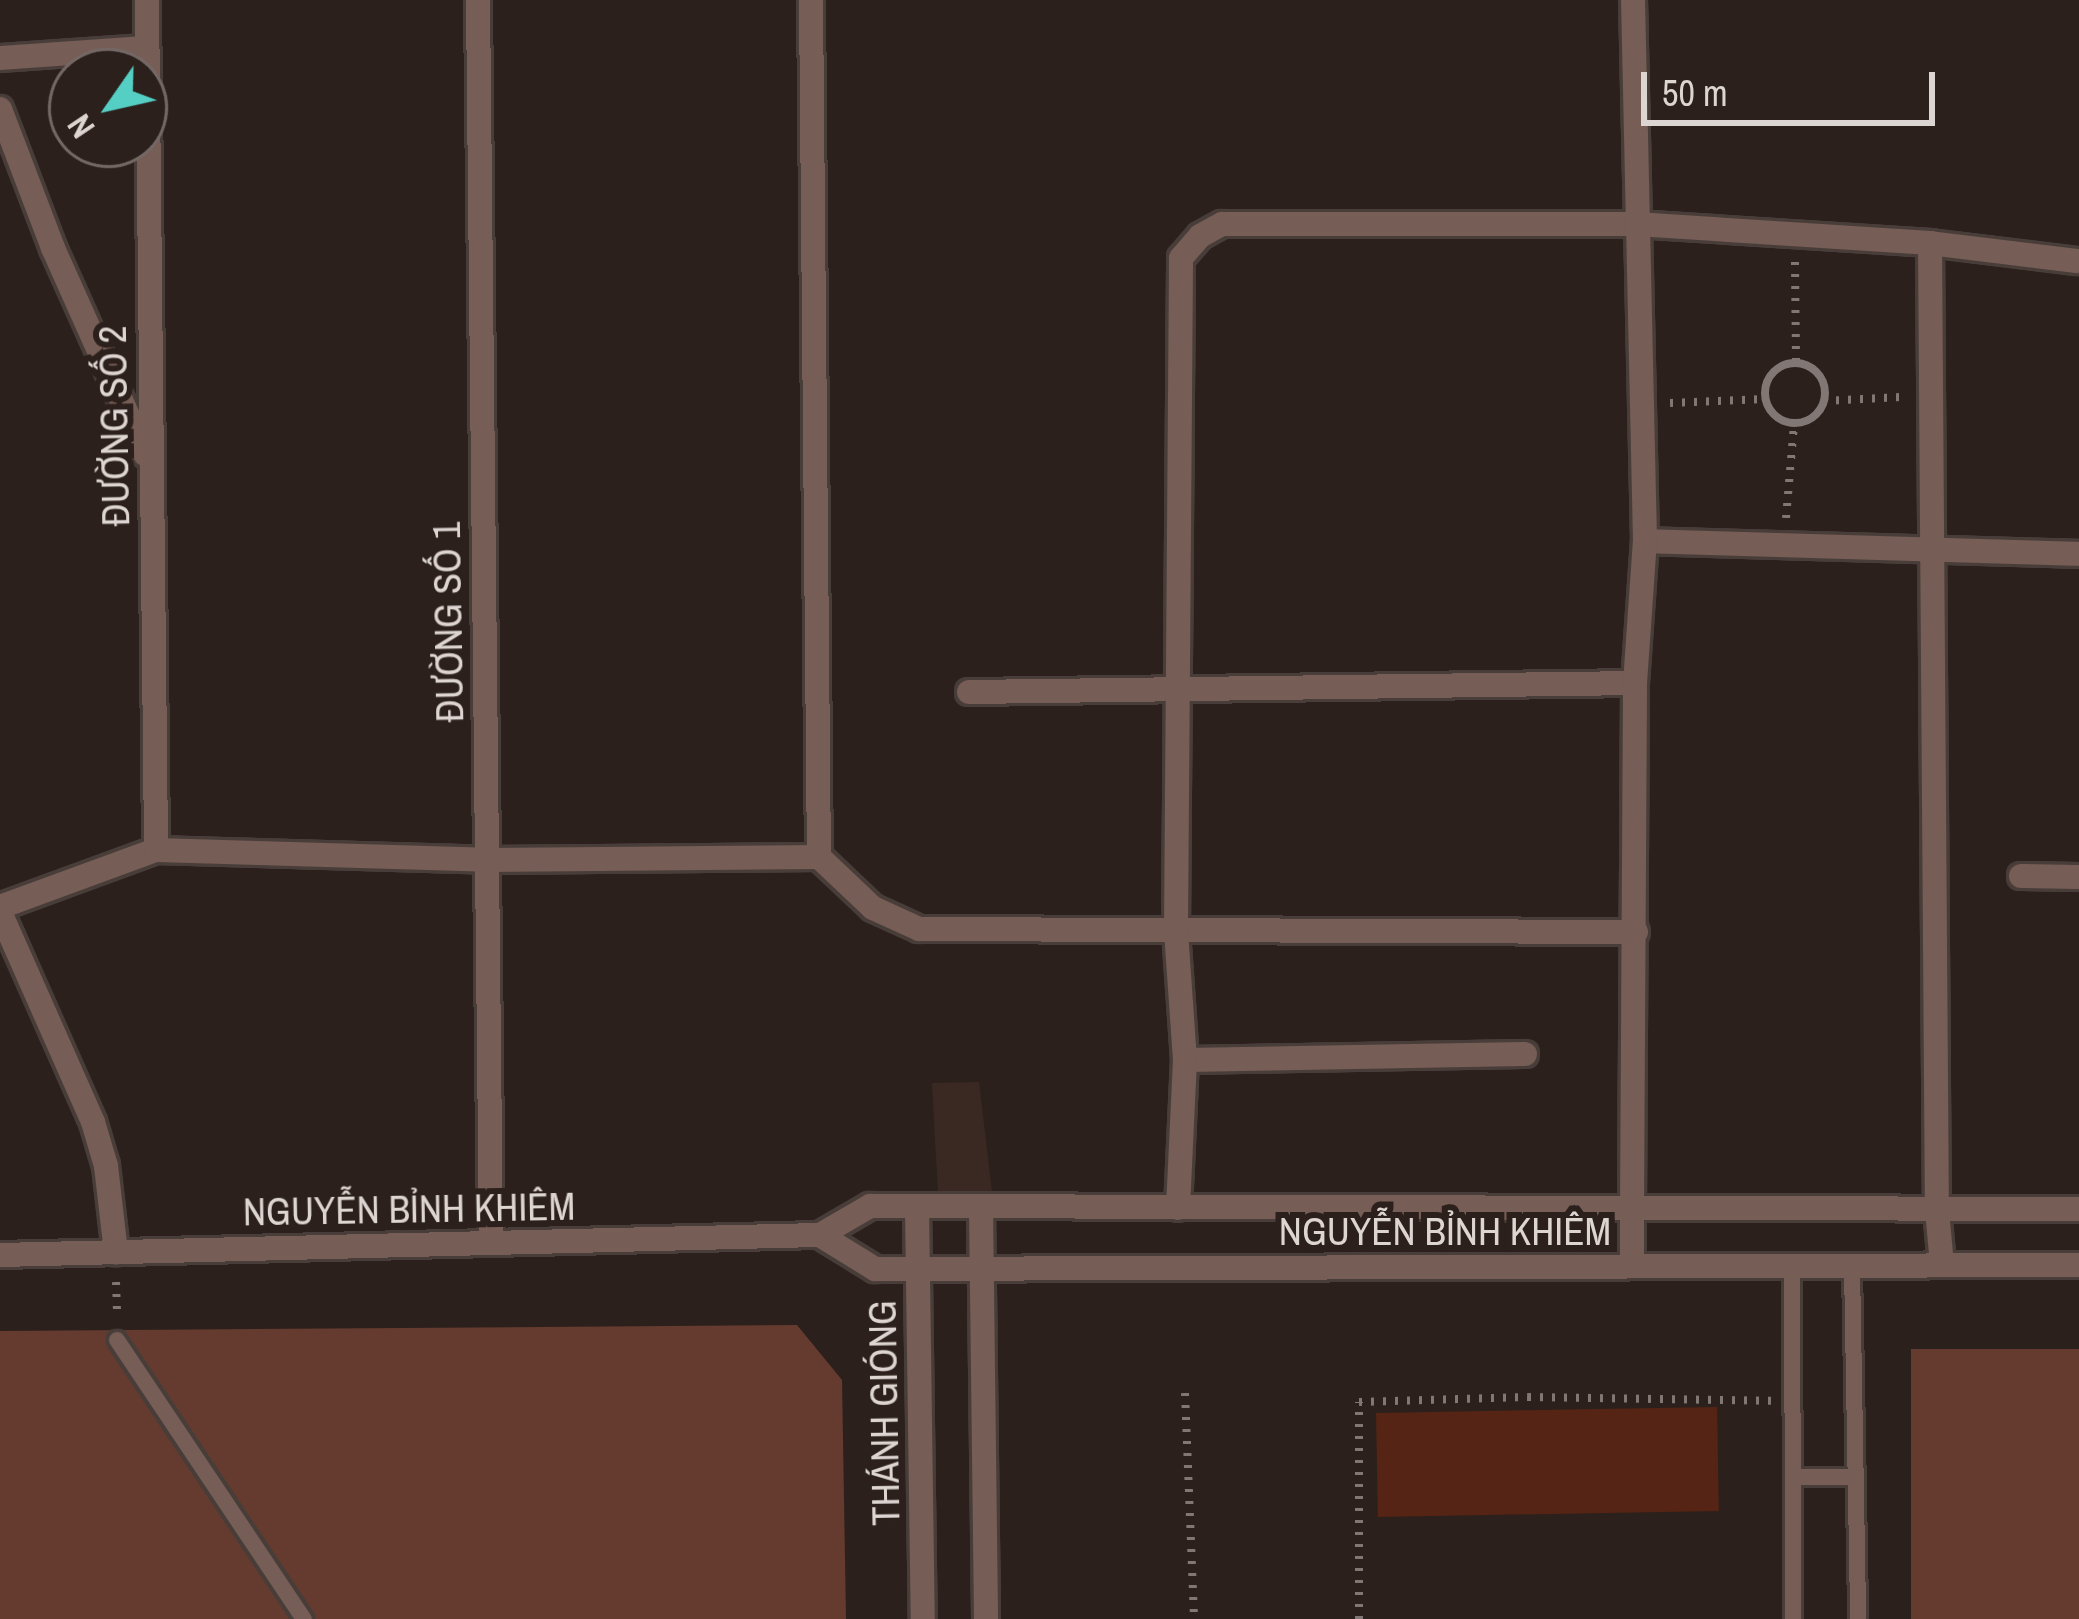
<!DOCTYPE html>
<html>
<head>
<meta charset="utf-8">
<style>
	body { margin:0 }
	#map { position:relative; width:2079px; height:1619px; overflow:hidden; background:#2c201c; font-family:"Archivo Narrow",sans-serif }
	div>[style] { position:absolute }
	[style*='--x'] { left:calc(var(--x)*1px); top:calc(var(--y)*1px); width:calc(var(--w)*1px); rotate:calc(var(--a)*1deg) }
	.built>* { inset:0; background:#3a2923 }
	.green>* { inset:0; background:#643b2e; transform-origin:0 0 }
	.building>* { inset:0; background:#552414; transform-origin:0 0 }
	.path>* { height:8px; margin-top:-4px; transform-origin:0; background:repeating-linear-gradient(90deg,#817774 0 3px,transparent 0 12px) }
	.path>.ring { margin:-4px; padding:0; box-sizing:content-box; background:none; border:8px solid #817774; border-radius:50% }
	.roads { filter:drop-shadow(3px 0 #483d39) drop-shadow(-3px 0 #483d39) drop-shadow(0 3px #483d39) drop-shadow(0 -3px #483d39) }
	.service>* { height:16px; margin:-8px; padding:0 8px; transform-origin:8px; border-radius:8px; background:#765d55 }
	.minor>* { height:24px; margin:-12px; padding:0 12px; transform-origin:12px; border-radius:12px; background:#765d55 }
	.tertiary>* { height:24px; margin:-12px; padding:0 12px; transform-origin:12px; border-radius:12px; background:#765d55 }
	span { translate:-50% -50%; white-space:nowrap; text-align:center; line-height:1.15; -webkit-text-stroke:12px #2c201c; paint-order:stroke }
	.street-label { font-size:39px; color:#ddd5d2 }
	.north { position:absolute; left:48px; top:48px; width:120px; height:120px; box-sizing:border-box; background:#2c201c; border:3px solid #736865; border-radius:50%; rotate:236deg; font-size:33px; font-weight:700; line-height:48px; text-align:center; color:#ddd5d2 }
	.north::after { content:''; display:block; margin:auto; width:42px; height:54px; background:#55cec4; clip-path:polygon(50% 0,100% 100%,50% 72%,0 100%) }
	.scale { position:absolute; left:1641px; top:72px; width:294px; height:54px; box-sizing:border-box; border:6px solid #ddd5d2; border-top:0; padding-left:15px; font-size:36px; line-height:42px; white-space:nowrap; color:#ddd5d2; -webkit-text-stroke:9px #2c201c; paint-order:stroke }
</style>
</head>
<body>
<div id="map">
	<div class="built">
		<i style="clip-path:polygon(979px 1082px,993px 1201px,938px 1191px,932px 1083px)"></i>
	</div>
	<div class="green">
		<i style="clip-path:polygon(797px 1325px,842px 1380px,846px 1619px,0 1619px,0 1331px)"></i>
		<i style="left:2079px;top:1349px;width:270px;height:168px;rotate:90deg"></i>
	</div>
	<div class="building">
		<i style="left:1717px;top:1407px;width:104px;height:341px;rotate:89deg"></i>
	</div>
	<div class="path">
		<i style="--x:1795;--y:262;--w:100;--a:89.4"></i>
		<i class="ring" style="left:1765px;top:363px;width:52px;height:52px"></i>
		<i style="--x:1824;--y:401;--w:77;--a:-3"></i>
		<i style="--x:1670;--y:403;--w:95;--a:-2.4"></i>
		<i style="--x:1786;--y:518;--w:94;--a:-85.1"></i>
		<i style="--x:116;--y:1282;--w:33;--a:88"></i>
		<i style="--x:1185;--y:1393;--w:226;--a:87.7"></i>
		<i style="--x:1359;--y:1619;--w:217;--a:-90"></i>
		<i style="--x:1359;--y:1402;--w:169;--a:-1.7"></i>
		<i style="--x:1528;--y:1397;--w:243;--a:0.9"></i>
	</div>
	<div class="roads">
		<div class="service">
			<i style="--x:1792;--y:1266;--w:353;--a:89.8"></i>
			<i style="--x:1852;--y:1266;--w:353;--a:89"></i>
			<i style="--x:117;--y:1340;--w:336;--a:56.2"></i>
			<i style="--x:1793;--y:1477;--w:62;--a:0"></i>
		</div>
		<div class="minor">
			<i style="--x:147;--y:0;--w:850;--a:89.39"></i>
			<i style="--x:478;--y:0;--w:1243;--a:89.4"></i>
			<i style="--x:811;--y:0;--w:857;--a:89.47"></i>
			<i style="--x:0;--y:58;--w:144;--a:-4"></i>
			<i style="--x:0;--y:109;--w:149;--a:69.1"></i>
			<i style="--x:53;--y:248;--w:226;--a:65.9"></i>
			<i style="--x:1930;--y:243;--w:967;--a:89.59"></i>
			<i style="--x:1645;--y:541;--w:434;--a:1.7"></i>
			<i style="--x:969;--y:692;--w:666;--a:-0.77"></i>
			<i style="--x:2021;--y:876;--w:58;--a:1"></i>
			<i style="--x:0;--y:907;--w:166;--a:-20.1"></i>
			<i style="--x:156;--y:850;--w:331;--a:1.7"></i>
			<i style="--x:487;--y:860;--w:332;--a:-0.5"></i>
			<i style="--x:819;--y:857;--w:74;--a:43.4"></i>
			<i style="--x:873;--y:908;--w:51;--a:24.5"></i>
			<i style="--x:919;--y:929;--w:717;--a:0.24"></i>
			<i style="--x:1185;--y:1060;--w:340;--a:-1"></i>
			<i style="--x:1178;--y:1208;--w:148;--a:-87.3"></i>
			<i style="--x:1185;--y:1060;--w:130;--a:-94"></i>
			<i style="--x:1176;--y:930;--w:672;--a:-89.57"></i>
			<i style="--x:1181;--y:258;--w:29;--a:-49"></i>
			<i style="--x:1200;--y:236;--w:25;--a:-29"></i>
			<i style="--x:1222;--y:224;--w:414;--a:0"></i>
			<i style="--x:1636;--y:224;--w:295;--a:3.7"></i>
			<i style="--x:1930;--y:243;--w:148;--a:7"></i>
			<i style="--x:1632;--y:1209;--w:526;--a:-89.67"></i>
			<i style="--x:1635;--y:683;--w:142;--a:-86"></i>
			<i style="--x:1645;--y:541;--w:541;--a:-91.27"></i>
		</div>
		<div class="tertiary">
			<i style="--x:0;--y:912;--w:230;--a:66.1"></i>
			<i style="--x:93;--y:1122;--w:46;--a:73.5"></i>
			<i style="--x:106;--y:1166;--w:87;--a:83.4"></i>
			<i style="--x:917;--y:1207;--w:412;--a:89.2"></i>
			<i style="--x:981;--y:1207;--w:412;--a:89.3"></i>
			<i style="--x:1632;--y:1209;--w:57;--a:90"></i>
			<i style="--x:1937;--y:1210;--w:55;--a:84.8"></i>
			<i style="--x:820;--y:1235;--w:65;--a:31.7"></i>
			<i style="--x:875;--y:1269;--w:1204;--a:-0.19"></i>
			<i style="--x:0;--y:1255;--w:820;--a:-1.4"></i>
			<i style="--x:820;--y:1235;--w:58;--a:-30.1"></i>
			<i style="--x:870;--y:1206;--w:1209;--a:0.14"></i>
		</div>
	</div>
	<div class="street-label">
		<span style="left:114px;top:426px;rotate:-91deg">ĐƯỜNG SỐ 2</span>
		<span style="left:448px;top:622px;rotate:-91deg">ĐƯỜNG SỐ 1</span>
		<span style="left:409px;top:1209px;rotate:-1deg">NGUYỄN BỈNH KHIÊM</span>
		<span style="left:1445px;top:1231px">NGUYỄN BỈNH KHIÊM</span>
		<span style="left:884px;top:1413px;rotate:-91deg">THÁNH GIÓNG</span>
	</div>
	<div class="north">N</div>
	<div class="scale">50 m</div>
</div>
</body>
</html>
